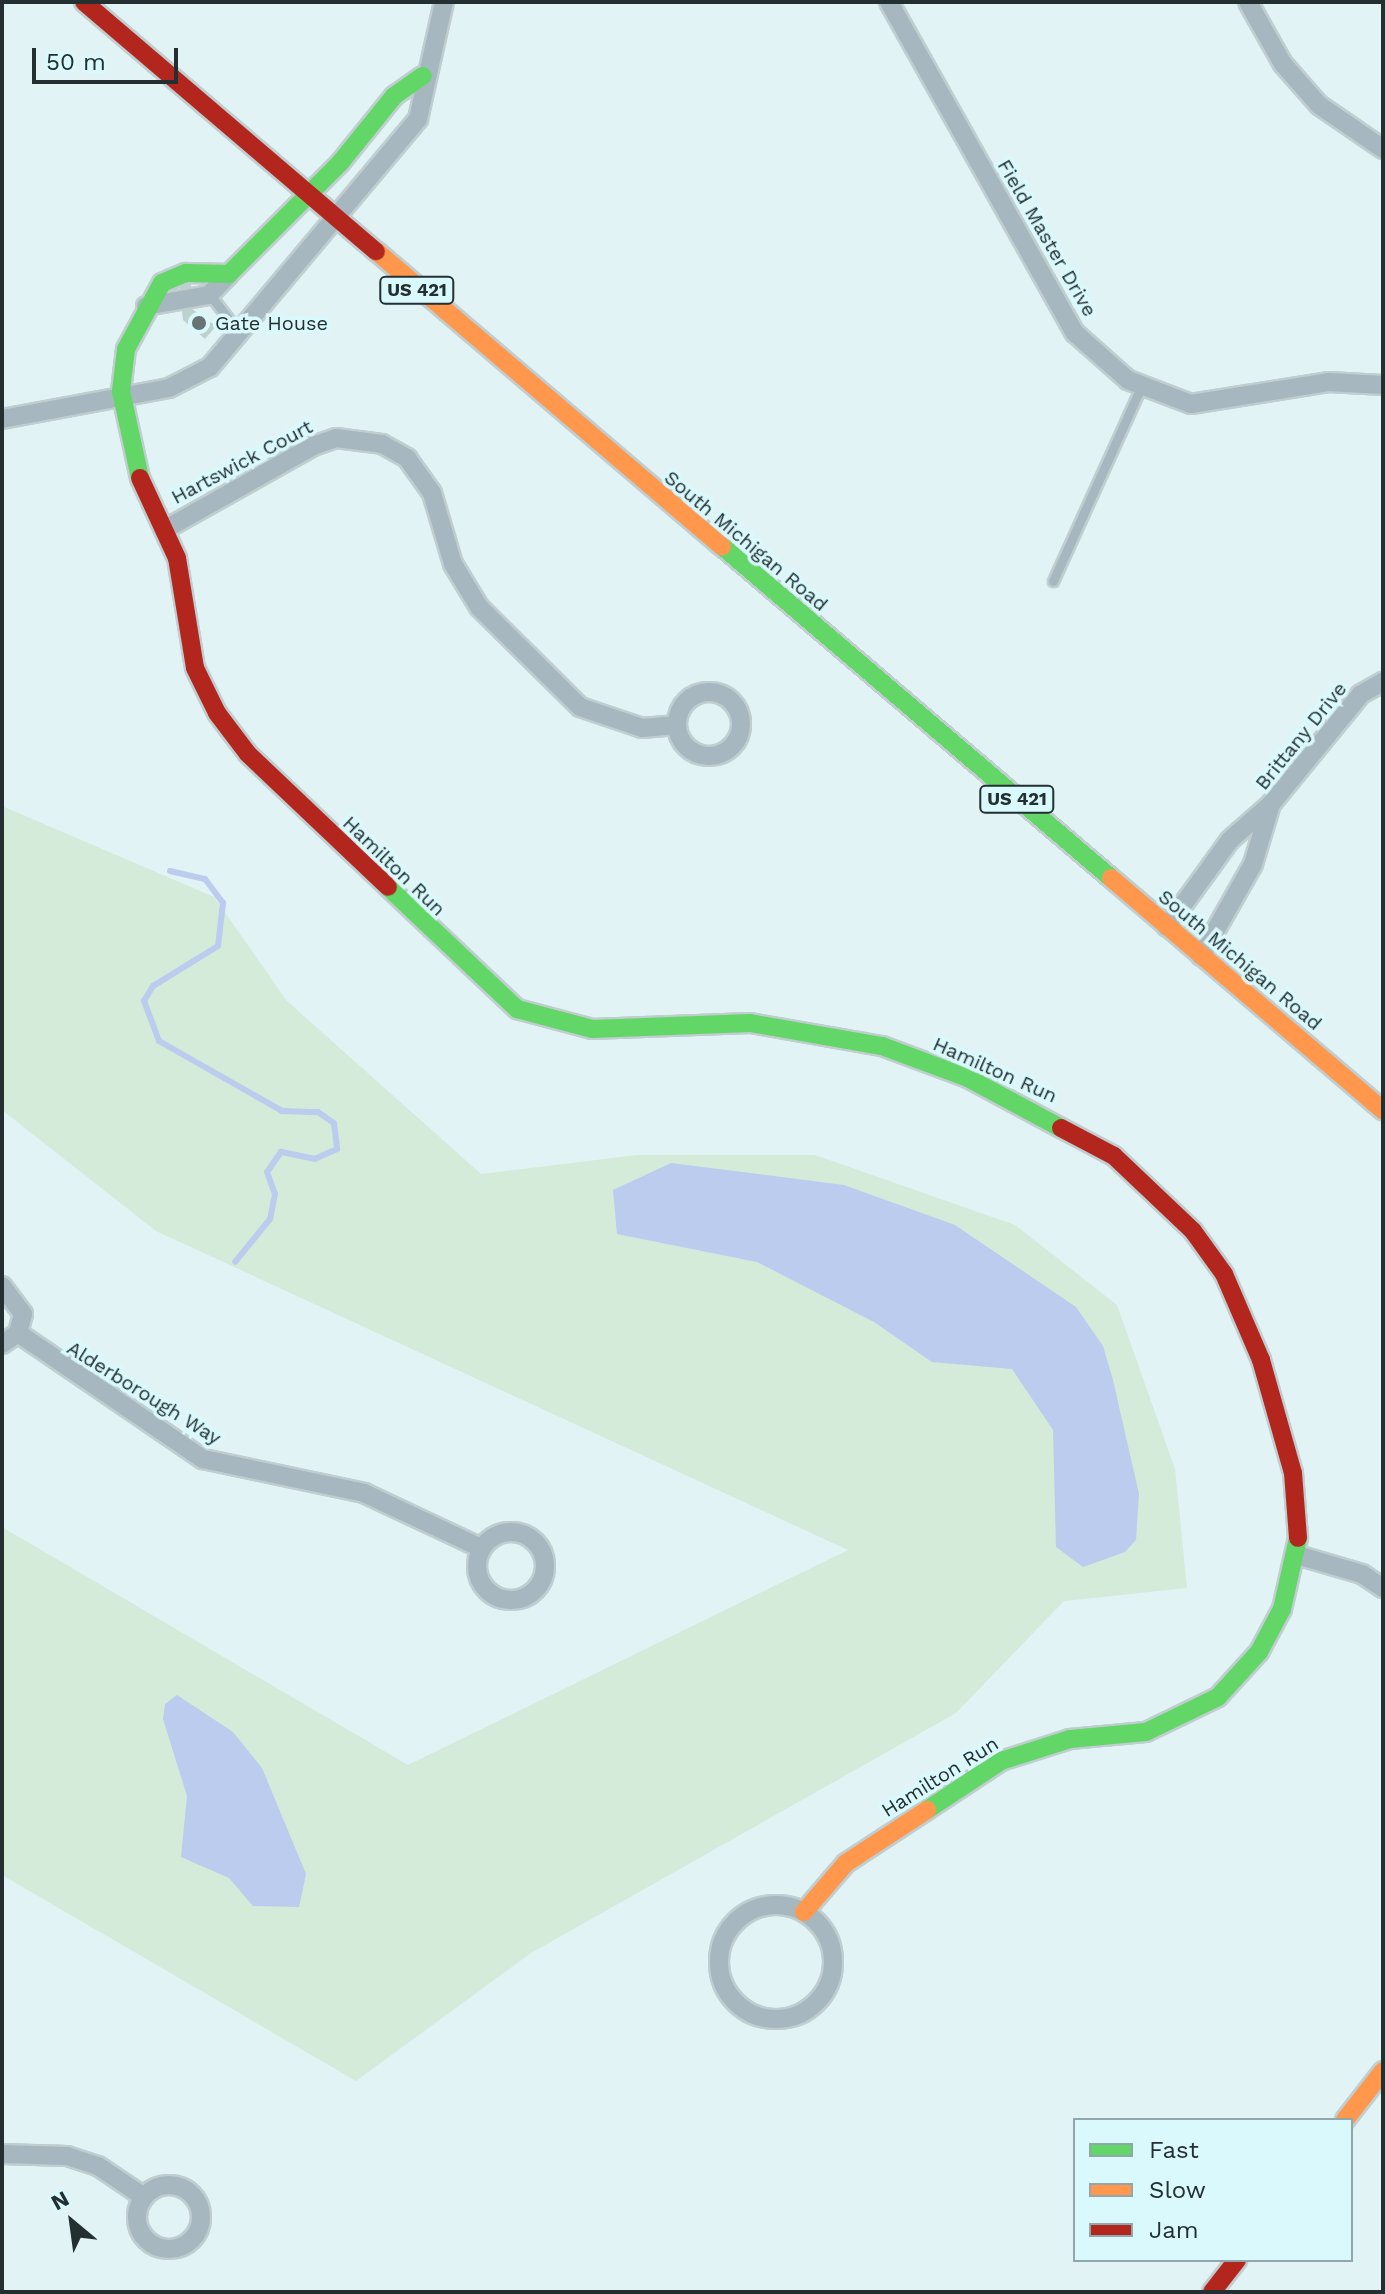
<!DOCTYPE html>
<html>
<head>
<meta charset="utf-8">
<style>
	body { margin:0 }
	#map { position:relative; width:1385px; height:2294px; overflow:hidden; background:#e1f3f5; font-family:"Work Sans",sans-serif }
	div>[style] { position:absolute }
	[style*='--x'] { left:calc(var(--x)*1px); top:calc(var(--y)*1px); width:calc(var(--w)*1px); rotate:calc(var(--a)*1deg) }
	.green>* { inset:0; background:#d3ebd8 }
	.water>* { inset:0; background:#bbccef }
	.stream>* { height:6px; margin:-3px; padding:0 3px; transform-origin:3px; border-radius:3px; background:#bbccef }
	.building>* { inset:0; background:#bdd2cf }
	.roads { filter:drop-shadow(2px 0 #c0ced0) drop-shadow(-2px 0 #c0ced0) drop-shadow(0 2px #c0ced0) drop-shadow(0 -2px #c0ced0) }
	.lane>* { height:9px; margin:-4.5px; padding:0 4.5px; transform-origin:4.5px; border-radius:4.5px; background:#a7b7bf }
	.street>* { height:18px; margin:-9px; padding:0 9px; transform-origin:9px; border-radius:9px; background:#a7b7bf }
	.street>.ring { margin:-9px; padding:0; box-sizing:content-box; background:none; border:18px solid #a7b7bf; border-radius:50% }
	.fast>* { height:18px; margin:-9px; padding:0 9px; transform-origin:9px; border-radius:9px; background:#63d668 }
	.slow>* { height:18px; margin:-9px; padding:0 9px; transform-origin:9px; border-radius:9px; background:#ff974d }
	.jam>* { height:18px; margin:-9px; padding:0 9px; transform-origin:9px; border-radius:9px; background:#b3261e }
	.dots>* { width:22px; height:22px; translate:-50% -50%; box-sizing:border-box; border:4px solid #d9f9fd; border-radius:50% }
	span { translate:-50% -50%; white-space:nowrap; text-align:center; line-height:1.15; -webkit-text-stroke:7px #d9f9fd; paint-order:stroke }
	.shield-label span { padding:2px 6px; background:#d9f9fd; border:2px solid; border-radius:6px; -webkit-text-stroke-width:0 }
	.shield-label { font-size:18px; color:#232f31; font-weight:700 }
	.street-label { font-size:20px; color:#232f31 }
	.poi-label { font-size:20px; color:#232f31 }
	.left { translate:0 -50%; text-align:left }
	.frame { position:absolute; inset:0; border:4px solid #232f31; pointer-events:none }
	.legend { position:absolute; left:1073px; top:2118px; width:280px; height:144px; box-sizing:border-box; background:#d9f9fd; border:2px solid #90a8ab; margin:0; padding:10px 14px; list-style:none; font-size:24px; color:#232f31 }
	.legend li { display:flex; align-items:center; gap:16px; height:40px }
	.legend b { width:40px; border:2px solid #90a8ab }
	.north { position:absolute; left:32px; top:2182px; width:80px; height:80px; -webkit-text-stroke:6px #d9f9fd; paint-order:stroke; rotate:331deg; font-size:22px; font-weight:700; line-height:32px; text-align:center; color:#232f31 }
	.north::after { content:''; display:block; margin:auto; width:28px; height:36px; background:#232f31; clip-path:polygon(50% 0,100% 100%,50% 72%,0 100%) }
	.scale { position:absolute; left:32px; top:48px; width:146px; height:36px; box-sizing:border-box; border:4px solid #232f31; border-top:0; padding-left:10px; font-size:24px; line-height:28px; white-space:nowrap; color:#232f31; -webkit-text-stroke:6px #d9f9fd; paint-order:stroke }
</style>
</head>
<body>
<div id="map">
	<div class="green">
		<i style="clip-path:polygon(2px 806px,214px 897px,287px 1001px,481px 1174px,637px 1155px,815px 1155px,1015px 1225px,1117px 1305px,1175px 1469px,1187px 1588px,1064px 1601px,956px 1713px,531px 1953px,356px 2081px,2px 1875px,2px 1527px,408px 1765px,848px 1550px,156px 1231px,2px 1110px)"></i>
	</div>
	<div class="water">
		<i style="clip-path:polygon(671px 1163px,844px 1185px,955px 1225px,1076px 1307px,1103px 1346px,1113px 1380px,1139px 1494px,1136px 1540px,1125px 1552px,1083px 1567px,1056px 1547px,1053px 1430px,1012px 1369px,932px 1362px,874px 1322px,757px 1262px,617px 1234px,613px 1190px)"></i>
		<i style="clip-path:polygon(177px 1695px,233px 1732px,262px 1768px,306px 1874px,299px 1907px,253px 1906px,229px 1878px,181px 1857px,187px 1796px,163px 1719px,165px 1704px)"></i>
	</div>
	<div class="stream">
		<i style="--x:170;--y:871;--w:36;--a:13"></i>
		<i style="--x:205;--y:879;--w:30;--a:53"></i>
		<i style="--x:223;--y:903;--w:43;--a:96.6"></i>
		<i style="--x:218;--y:946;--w:76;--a:148.4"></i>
		<i style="--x:153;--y:986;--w:17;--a:121"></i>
		<i style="--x:144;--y:1001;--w:43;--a:69.4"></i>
		<i style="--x:159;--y:1041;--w:142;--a:29.6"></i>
		<i style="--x:282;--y:1111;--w:36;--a:2"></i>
		<i style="--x:318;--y:1112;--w:19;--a:35"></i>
		<i style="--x:334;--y:1123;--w:26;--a:83"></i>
		<i style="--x:337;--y:1149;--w:24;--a:156"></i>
		<i style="--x:315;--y:1159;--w:35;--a:-168"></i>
		<i style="--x:281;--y:1152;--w:24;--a:125"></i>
		<i style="--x:267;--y:1172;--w:23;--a:70"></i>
		<i style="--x:275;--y:1194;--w:25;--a:101"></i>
		<i style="--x:270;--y:1219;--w:55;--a:129.1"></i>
	</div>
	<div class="building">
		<i style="clip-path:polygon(179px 280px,191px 280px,192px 309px,216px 326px,205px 339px,183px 320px)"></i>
	</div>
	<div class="roads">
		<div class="lane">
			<i style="--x:208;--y:292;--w:48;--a:52.7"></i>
			<i style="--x:1053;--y:581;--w:215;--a:-65.6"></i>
		</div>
		<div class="street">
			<i style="--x:889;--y:2;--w:380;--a:60.7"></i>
			<i style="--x:1075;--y:333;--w:71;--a:41.6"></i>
			<i style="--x:1128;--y:380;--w:67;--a:20.9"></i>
			<i style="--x:1191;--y:404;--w:139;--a:-9.1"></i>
			<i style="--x:1328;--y:382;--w:55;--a:3.1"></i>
			<i style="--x:1248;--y:2;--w:71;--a:60.6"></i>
			<i style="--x:1283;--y:64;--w:55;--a:48.7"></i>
			<i style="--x:1319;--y:105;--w:78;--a:34.5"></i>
			<i style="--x:146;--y:306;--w:64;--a:-9.9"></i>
			<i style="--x:209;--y:295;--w:29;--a:-46"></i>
			<i style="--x:2;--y:419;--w:170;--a:-10.5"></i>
			<i style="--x:169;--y:388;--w:46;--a:-27.1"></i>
			<i style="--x:210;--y:367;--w:324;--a:-50"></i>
			<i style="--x:418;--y:119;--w:120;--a:-77.5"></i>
			<i style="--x:164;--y:530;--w:171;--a:-29.4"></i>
			<i style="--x:313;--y:446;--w:24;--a:-19"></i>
			<i style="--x:336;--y:438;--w:46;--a:7.4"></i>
			<i style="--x:382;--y:444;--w:29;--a:29"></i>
			<i style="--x:407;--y:458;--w:43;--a:54.5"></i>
			<i style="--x:432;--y:493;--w:74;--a:73.5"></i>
			<i style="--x:453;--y:564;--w:50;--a:58.8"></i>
			<i style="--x:479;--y:607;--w:142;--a:44.7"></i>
			<i style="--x:580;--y:707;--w:65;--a:18.7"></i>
			<i style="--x:642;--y:728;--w:35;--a:-5"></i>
			<i class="ring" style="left:677px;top:692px;width:46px;height:46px"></i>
			<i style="--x:1167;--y:927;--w:107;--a:-54.1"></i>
			<i style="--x:1230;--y:840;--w:55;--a:-41.3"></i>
			<i style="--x:1201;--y:956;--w:106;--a:-60.5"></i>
			<i style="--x:1253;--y:864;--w:63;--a:-73.3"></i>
			<i style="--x:1271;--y:804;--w:142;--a:-50.7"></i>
			<i style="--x:1361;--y:694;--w:25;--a:-29"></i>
			<i style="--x:2;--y:1286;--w:35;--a:53"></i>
			<i style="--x:23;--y:1314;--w:20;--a:105"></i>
			<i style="--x:18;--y:1333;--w:19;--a:145"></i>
			<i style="--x:18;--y:1333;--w:224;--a:34.3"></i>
			<i style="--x:203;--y:1459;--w:165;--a:11.9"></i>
			<i style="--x:364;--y:1493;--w:129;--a:25.2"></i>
			<i class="ring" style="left:477px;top:1532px;width:50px;height:50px"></i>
			<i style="--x:1297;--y:1555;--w:68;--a:16.3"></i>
			<i style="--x:1362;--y:1574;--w:25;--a:34"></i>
			<i class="ring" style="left:719px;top:1905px;width:96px;height:96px"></i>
			<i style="--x:2;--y:2154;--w:65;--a:1.8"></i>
			<i style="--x:67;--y:2156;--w:33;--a:18"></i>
			<i style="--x:98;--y:2166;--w:55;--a:34"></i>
			<i class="ring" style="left:137px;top:2185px;width:46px;height:46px"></i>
		</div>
		<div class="fast">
			<i style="--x:140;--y:478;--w:89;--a:-102.3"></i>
			<i style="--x:121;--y:391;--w:42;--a:-83.2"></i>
			<i style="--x:126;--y:349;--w:75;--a:-61.4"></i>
			<i style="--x:162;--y:283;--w:26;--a:-23"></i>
			<i style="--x:186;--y:273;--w:43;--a:1.3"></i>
			<i style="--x:229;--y:274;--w:157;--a:-45"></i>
			<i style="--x:340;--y:163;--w:86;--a:-51.1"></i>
			<i style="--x:394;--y:96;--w:35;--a:-35"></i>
			<i style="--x:722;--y:546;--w:511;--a:40.48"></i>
			<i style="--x:388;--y:887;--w:178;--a:43.4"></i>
			<i style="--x:517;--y:1009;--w:78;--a:14.9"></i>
			<i style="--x:592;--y:1029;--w:158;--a:-2.2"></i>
			<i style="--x:750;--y:1023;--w:134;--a:9.9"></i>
			<i style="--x:882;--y:1046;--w:92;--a:20.4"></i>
			<i style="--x:968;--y:1078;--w:106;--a:28.3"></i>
			<i style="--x:927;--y:1810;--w:89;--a:-33.5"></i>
			<i style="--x:1001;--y:1761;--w:72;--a:-17.7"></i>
			<i style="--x:1070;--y:1739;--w:76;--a:-5.3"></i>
			<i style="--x:1146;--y:1732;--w:80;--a:-25.9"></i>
			<i style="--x:1218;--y:1697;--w:61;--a:-47.7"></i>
			<i style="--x:1259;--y:1652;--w:49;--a:-61.9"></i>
			<i style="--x:1282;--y:1609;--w:73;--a:-77.3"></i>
		</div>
		<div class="slow">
			<i style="--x:376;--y:251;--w:455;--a:40.5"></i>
			<i style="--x:1111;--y:878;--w:358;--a:40.5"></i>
			<i style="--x:804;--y:1912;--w:65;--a:-49.4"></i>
			<i style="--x:846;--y:1863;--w:97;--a:-33.2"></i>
			<i style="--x:1345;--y:2120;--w:62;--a:-52.2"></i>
		</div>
		<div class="jam">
			<i style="--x:84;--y:2;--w:384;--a:40.5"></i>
			<i style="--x:140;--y:478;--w:88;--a:65.2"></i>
			<i style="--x:177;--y:558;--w:111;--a:80.7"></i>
			<i style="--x:195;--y:668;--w:50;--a:63.9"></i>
			<i style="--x:217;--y:713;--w:51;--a:52.9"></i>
			<i style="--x:248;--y:754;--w:193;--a:43.5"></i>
			<i style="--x:1061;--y:1128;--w:60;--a:27.8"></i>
			<i style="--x:1114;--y:1156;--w:109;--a:43.5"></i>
			<i style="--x:1193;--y:1231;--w:53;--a:54.2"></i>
			<i style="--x:1224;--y:1274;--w:94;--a:66.7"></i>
			<i style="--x:1261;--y:1360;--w:117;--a:74.2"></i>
			<i style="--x:1293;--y:1473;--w:65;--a:85.6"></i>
			<i style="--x:1212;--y:2292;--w:41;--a:-52"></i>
		</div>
	</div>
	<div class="dots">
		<i style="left:199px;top:323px;background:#667476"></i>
	</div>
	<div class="shield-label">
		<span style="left:417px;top:290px">US 421</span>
		<span style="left:1017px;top:799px">US 421</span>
	</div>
	<div class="street-label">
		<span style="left:1047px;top:238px;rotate:60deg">Field Master Drive</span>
		<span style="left:242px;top:462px;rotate:-28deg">Hartswick Court</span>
		<span style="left:746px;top:541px;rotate:40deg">South Michigan Road</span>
		<span style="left:1301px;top:736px;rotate:-51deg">Brittany Drive</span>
		<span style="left:394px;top:866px;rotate:44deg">Hamilton Run</span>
		<span style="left:1240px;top:960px;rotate:40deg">South Michigan Road</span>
		<span style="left:995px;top:1070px;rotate:24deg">Hamilton Run</span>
		<span style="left:144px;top:1393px;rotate:32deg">Alderborough Way</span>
		<span style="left:940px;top:1777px;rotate:-32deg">Hamilton Run</span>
	</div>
	<div class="poi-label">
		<span class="left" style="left:215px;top:323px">Gate House</span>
	</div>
	<div class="frame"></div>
	<ul class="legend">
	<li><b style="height:10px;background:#63d668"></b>Fast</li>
	<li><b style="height:10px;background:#ff974d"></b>Slow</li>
	<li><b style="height:10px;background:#b3261e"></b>Jam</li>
	</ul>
	<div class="north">N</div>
	<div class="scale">50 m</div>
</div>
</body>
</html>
